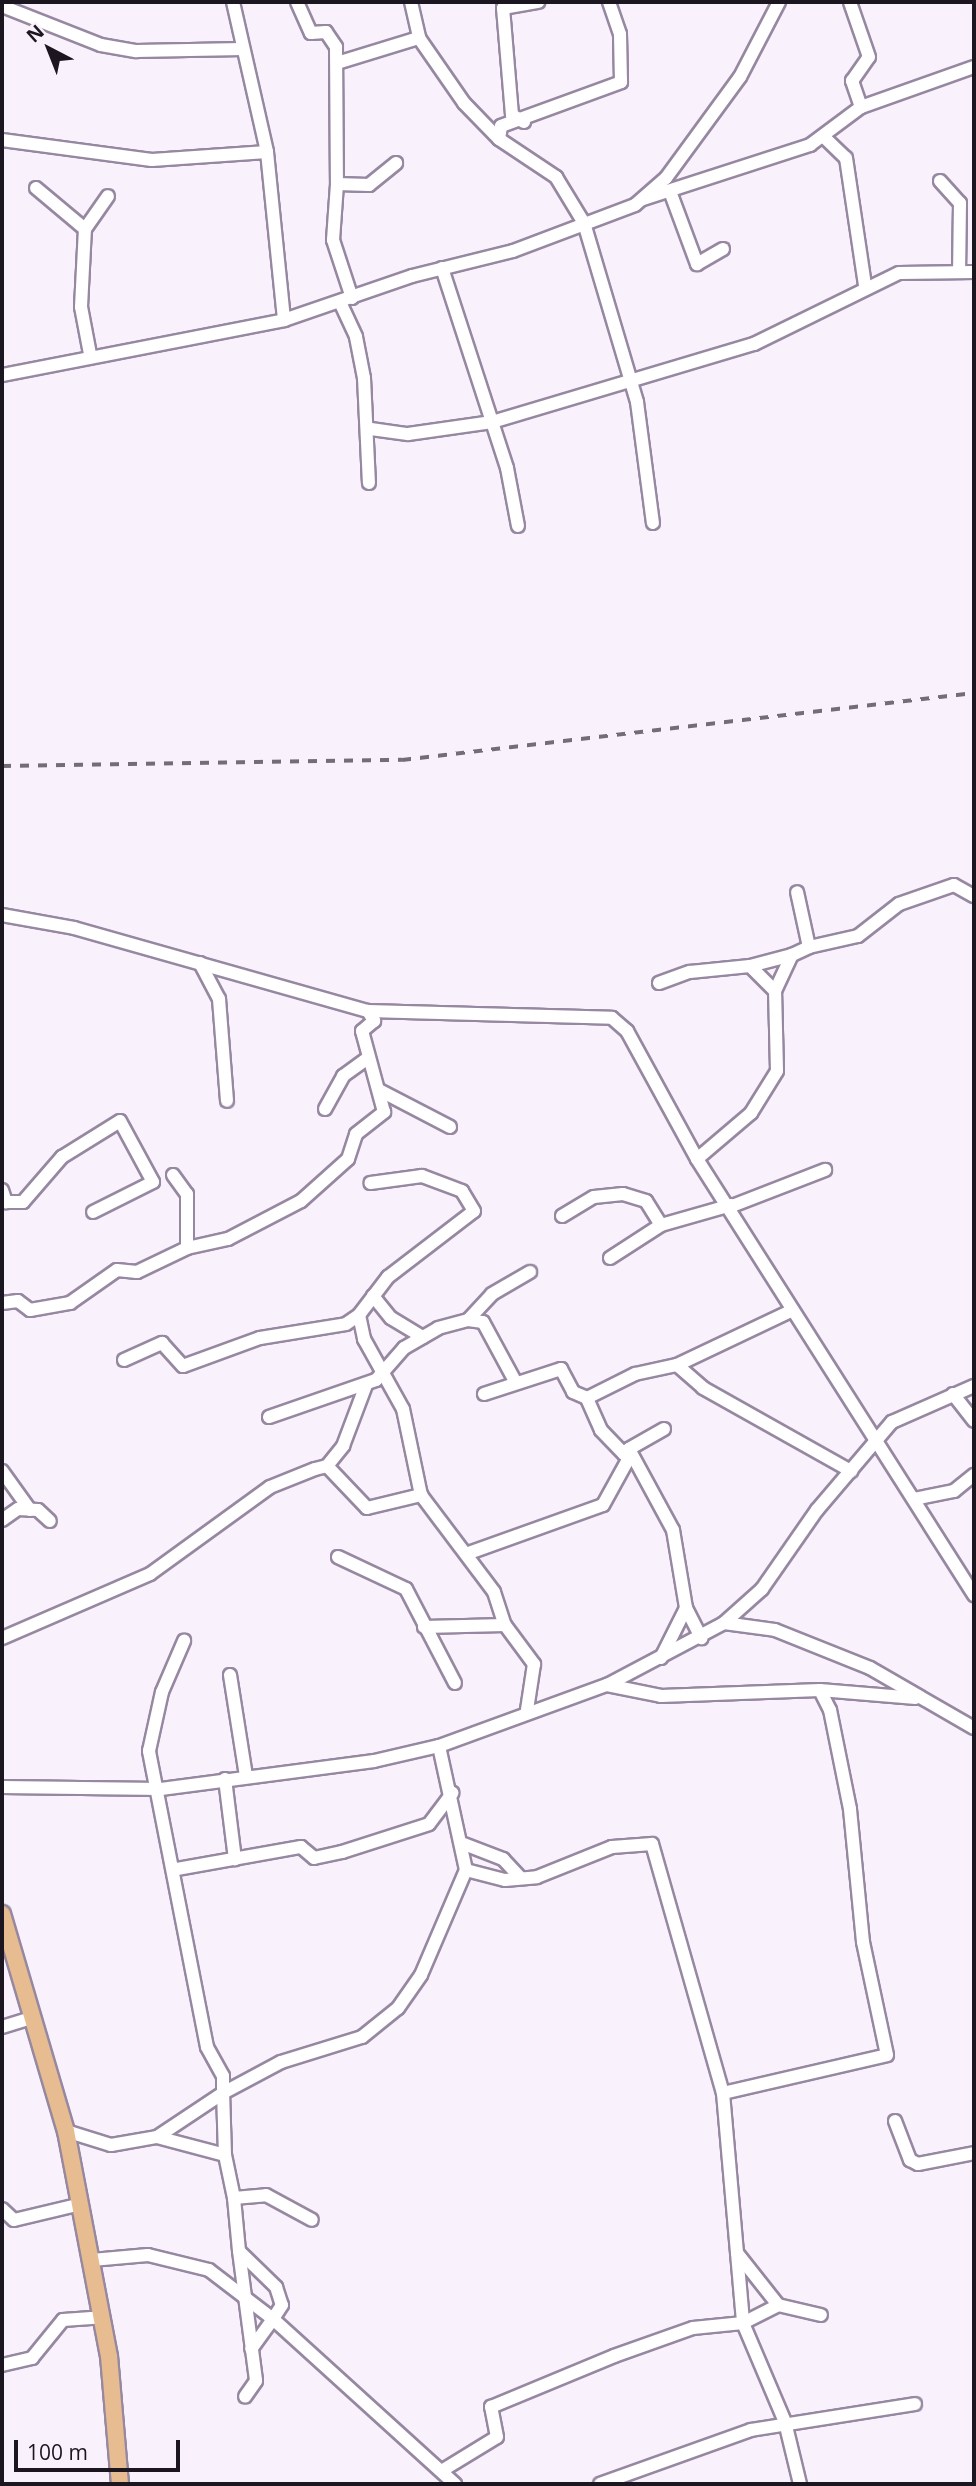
<!DOCTYPE html>
<html>
<head>
<meta charset="utf-8">
<style>
	body { margin:0 }
	#map { position:relative; width:976px; height:2486px; overflow:hidden; background:#f9f2fd; font-family:"Open Sans",sans-serif }
	div>[style] { position:absolute }
	[style*='--x'] { left:calc(var(--x)*1px); top:calc(var(--y)*1px); width:calc(var(--w)*1px); rotate:calc(var(--a)*1deg) }
	.roads { filter:drop-shadow(2px 0 #9788a1) drop-shadow(-2px 0 #9788a1) drop-shadow(0 2px #9788a1) drop-shadow(0 -2px #9788a1) }
	.minor>* { height:12px; margin:-6px; padding:0 6px; transform-origin:6px; border-radius:6px; background:#fff }
	.major>* { height:16px; margin:-8px; padding:0 8px; transform-origin:8px; border-radius:8px; background:#e8bc91 }
	.rail>* { height:3.5px; margin-top:-1.75px; transform-origin:0; background:repeating-linear-gradient(90deg,#746d78 0 9px,transparent 0 18px) }
	span { translate:-50% -50%; white-space:nowrap; text-align:center; line-height:1.15; -webkit-text-stroke:7px #f9f2fd; paint-order:stroke }
	.frame { position:absolute; inset:0; border:4px solid #1c1620; pointer-events:none }
	.north { position:absolute; left:14px; top:14px; width:70px; height:70px; -webkit-text-stroke:5px #f9f2fd; paint-order:stroke; rotate:318deg; font-size:19px; font-weight:700; line-height:28px; text-align:center; color:#1c1620 }
	.north::after { content:''; display:block; margin:auto; width:24px; height:32px; background:#1c1620; clip-path:polygon(50% 0,100% 100%,50% 72%,0 100%) }
	.scale { position:absolute; left:14px; top:2440px; width:166px; height:32px; box-sizing:border-box; border:4px solid #1c1620; border-top:0; padding-left:9px; font-size:21px; line-height:24px; white-space:nowrap; color:#1c1620; -webkit-text-stroke:5px #f9f2fd; paint-order:stroke }
</style>
</head>
<body>
<div id="map">
	<div class="roads">
		<div class="minor">
			<i style="--x:233;--y:2;--w:154;--a:77.2"></i>
			<i style="--x:267;--y:152;--w:169;--a:84.2"></i>
			<i style="--x:297;--y:2;--w:34;--a:66"></i>
			<i style="--x:311;--y:33;--w:15;--a:-4"></i>
			<i style="--x:326;--y:32;--w:18;--a:56"></i>
			<i style="--x:336;--y:47;--w:137;--a:89.6"></i>
			<i style="--x:411;--y:2;--w:37;--a:77"></i>
			<i style="--x:2;--y:6;--w:106;--a:21.5"></i>
			<i style="--x:101;--y:45;--w:36;--a:10"></i>
			<i style="--x:136;--y:51;--w:107;--a:-1.1"></i>
			<i style="--x:337;--y:63;--w:86;--a:-17"></i>
			<i style="--x:419;--y:38;--w:79;--a:55.3"></i>
			<i style="--x:464;--y:103;--w:50;--a:45.8"></i>
			<i style="--x:499;--y:139;--w:69;--a:33.7"></i>
			<i style="--x:556;--y:177;--w:54;--a:58.7"></i>
			<i style="--x:584;--y:223;--w:187;--a:73.5"></i>
			<i style="--x:637;--y:402;--w:122;--a:82.5"></i>
			<i style="--x:861;--y:107;--w:120;--a:-19.5"></i>
			<i style="--x:524;--y:122;--w:14;--a:-150"></i>
			<i style="--x:512;--y:115;--w:107;--a:-94.8"></i>
			<i style="--x:503;--y:8;--w:36;--a:-10"></i>
			<i style="--x:824;--y:137;--w:30;--a:44"></i>
			<i style="--x:846;--y:158;--w:128;--a:81.5"></i>
			<i style="--x:499;--y:139;--w:13;--a:-81"></i>
			<i style="--x:501;--y:126;--w:128;--a:-20.1"></i>
			<i style="--x:621;--y:82;--w:48;--a:-91.2"></i>
			<i style="--x:620;--y:34;--w:34;--a:-109"></i>
			<i style="--x:2;--y:140;--w:151;--a:7.6"></i>
			<i style="--x:152;--y:160;--w:115;--a:-4"></i>
			<i style="--x:940;--y:181;--w:30;--a:48"></i>
			<i style="--x:960;--y:203;--w:69;--a:90.8"></i>
			<i style="--x:36;--y:188;--w:64;--a:39.9"></i>
			<i style="--x:671;--y:194;--w:75;--a:69.6"></i>
			<i style="--x:697;--y:264;--w:30;--a:-30"></i>
			<i style="--x:643;--y:199;--w:176;--a:-17.9"></i>
			<i style="--x:810;--y:145;--w:64;--a:-36.7"></i>
			<i style="--x:861;--y:107;--w:28;--a:-109"></i>
			<i style="--x:852;--y:81;--w:29;--a:-55"></i>
			<i style="--x:869;--y:57;--w:58;--a:-109.1"></i>
			<i style="--x:442;--y:268;--w:210;--a:72"></i>
			<i style="--x:507;--y:468;--w:59;--a:79.3"></i>
			<i style="--x:352;--y:298;--w:61;--a:-108.1"></i>
			<i style="--x:333;--y:240;--w:56;--a:-85.9"></i>
			<i style="--x:337;--y:184;--w:32;--a:2"></i>
			<i style="--x:369;--y:185;--w:35;--a:-39"></i>
			<i style="--x:340;--y:302;--w:38;--a:65"></i>
			<i style="--x:356;--y:337;--w:42;--a:79"></i>
			<i style="--x:364;--y:378;--w:105;--a:87.3"></i>
			<i style="--x:90;--y:354;--w:48;--a:-100.8"></i>
			<i style="--x:81;--y:307;--w:78;--a:-87.1"></i>
			<i style="--x:85;--y:229;--w:40;--a:-55.1"></i>
			<i style="--x:2;--y:375;--w:287;--a:-11"></i>
			<i style="--x:284;--y:320;--w:135;--a:-19"></i>
			<i style="--x:412;--y:276;--w:104;--a:-13.9"></i>
			<i style="--x:513;--y:251;--w:130;--a:-20.7"></i>
			<i style="--x:635;--y:205;--w:41;--a:-41.1"></i>
			<i style="--x:666;--y:178;--w:125;--a:-53.8"></i>
			<i style="--x:740;--y:77;--w:85;--a:-62.5"></i>
			<i style="--x:371;--y:429;--w:37;--a:8"></i>
			<i style="--x:408;--y:434;--w:85;--a:-8.1"></i>
			<i style="--x:492;--y:422;--w:273;--a:-16.6"></i>
			<i style="--x:754;--y:344;--w:161;--a:-26.1"></i>
			<i style="--x:899;--y:273;--w:75;--a:-0.8"></i>
			<i style="--x:2;--y:915;--w:73;--a:10.2"></i>
			<i style="--x:74;--y:928;--w:305;--a:15.8"></i>
			<i style="--x:368;--y:1011;--w:244;--a:1.6"></i>
			<i style="--x:612;--y:1018;--w:20;--a:41"></i>
			<i style="--x:627;--y:1031;--w:146;--a:61.3"></i>
			<i style="--x:697;--y:1159;--w:517;--a:57.57"></i>
			<i style="--x:809;--y:947;--w:50;--a:-12.7"></i>
			<i style="--x:858;--y:936;--w:52;--a:-38"></i>
			<i style="--x:899;--y:904;--w:58;--a:-19.1"></i>
			<i style="--x:954;--y:885;--w:23;--a:29"></i>
			<i style="--x:200;--y:963;--w:41;--a:62.2"></i>
			<i style="--x:219;--y:999;--w:102;--a:85.5"></i>
			<i style="--x:750;--y:966;--w:43;--a:-14.7"></i>
			<i style="--x:659;--y:983;--w:33;--a:-20"></i>
			<i style="--x:690;--y:972;--w:60;--a:-5.7"></i>
			<i style="--x:750;--y:966;--w:35;--a:45"></i>
			<i style="--x:379;--y:1090;--w:80;--a:27.5"></i>
			<i style="--x:325;--y:1109;--w:38;--a:-61"></i>
			<i style="--x:343;--y:1076;--w:31;--a:-36"></i>
			<i style="--x:697;--y:1159;--w:71;--a:-40.4"></i>
			<i style="--x:751;--y:1113;--w:49;--a:-58.2"></i>
			<i style="--x:777;--y:1071;--w:80;--a:-91.4"></i>
			<i style="--x:775;--y:991;--w:40;--a:-65"></i>
			<i style="--x:792;--y:955;--w:19;--a:-25"></i>
			<i style="--x:809;--y:947;--w:56;--a:-102.3"></i>
			<i style="--x:173;--y:1175;--w:24;--a:54"></i>
			<i style="--x:187;--y:1194;--w:54;--a:90"></i>
			<i style="--x:2;--y:1190;--w:13;--a:72"></i>
			<i style="--x:6;--y:1202;--w:17;--a:0"></i>
			<i style="--x:23;--y:1202;--w:60;--a:-49.1"></i>
			<i style="--x:62;--y:1157;--w:68;--a:-31.8"></i>
			<i style="--x:120;--y:1121;--w:69;--a:61.6"></i>
			<i style="--x:153;--y:1182;--w:67;--a:153.4"></i>
			<i style="--x:732;--y:1206;--w:100;--a:-21.2"></i>
			<i style="--x:562;--y:1216;--w:37;--a:-31"></i>
			<i style="--x:594;--y:1197;--w:29;--a:-6"></i>
			<i style="--x:623;--y:1194;--w:24;--a:17"></i>
			<i style="--x:646;--y:1201;--w:28;--a:58"></i>
			<i style="--x:610;--y:1258;--w:61;--a:-32.9"></i>
			<i style="--x:661;--y:1225;--w:73;--a:-15.9"></i>
			<i style="--x:373;--y:1296;--w:28;--a:51"></i>
			<i style="--x:391;--y:1318;--w:37;--a:31"></i>
			<i style="--x:2;--y:1303;--w:16;--a:-7"></i>
			<i style="--x:18;--y:1301;--w:15;--a:37"></i>
			<i style="--x:30;--y:1310;--w:41;--a:-9.9"></i>
			<i style="--x:70;--y:1303;--w:57;--a:-35.1"></i>
			<i style="--x:117;--y:1270;--w:20;--a:6"></i>
			<i style="--x:137;--y:1272;--w:55;--a:-25.6"></i>
			<i style="--x:187;--y:1248;--w:42;--a:-12.4"></i>
			<i style="--x:228;--y:1239;--w:82;--a:-27.5"></i>
			<i style="--x:301;--y:1201;--w:63;--a:-41.8"></i>
			<i style="--x:348;--y:1159;--w:26;--a:-72"></i>
			<i style="--x:356;--y:1134;--w:36;--a:-38"></i>
			<i style="--x:384;--y:1112;--w:84;--a:-105.2"></i>
			<i style="--x:362;--y:1031;--w:16;--a:-40"></i>
			<i style="--x:374;--y:1021;--w:12;--a:-121"></i>
			<i style="--x:359;--y:1315;--w:48;--a:-52.7"></i>
			<i style="--x:388;--y:1277;--w:108;--a:-37.5"></i>
			<i style="--x:474;--y:1211;--w:23;--a:-121"></i>
			<i style="--x:462;--y:1191;--w:43;--a:-159.4"></i>
			<i style="--x:422;--y:1176;--w:52;--a:172.3"></i>
			<i style="--x:468;--y:1320;--w:15;--a:8"></i>
			<i style="--x:483;--y:1322;--w:69;--a:61.6"></i>
			<i style="--x:124;--y:1360;--w:42;--a:-24.1"></i>
			<i style="--x:162;--y:1343;--w:31;--a:48"></i>
			<i style="--x:183;--y:1366;--w:82;--a:-20"></i>
			<i style="--x:260;--y:1338;--w:87;--a:-9.2"></i>
			<i style="--x:346;--y:1324;--w:16;--a:-35"></i>
			<i style="--x:359;--y:1315;--w:25;--a:78"></i>
			<i style="--x:364;--y:1339;--w:80;--a:60.9"></i>
			<i style="--x:403;--y:1409;--w:88;--a:78.2"></i>
			<i style="--x:421;--y:1495;--w:121;--a:53"></i>
			<i style="--x:494;--y:1592;--w:35;--a:72"></i>
			<i style="--x:505;--y:1625;--w:49;--a:53.4"></i>
			<i style="--x:534;--y:1664;--w:47;--a:98.7"></i>
			<i style="--x:677;--y:1365;--w:128;--a:-25.4"></i>
			<i style="--x:484;--y:1394;--w:81;--a:-18"></i>
			<i style="--x:561;--y:1369;--w:26;--a:62"></i>
			<i style="--x:573;--y:1392;--w:15;--a:23"></i>
			<i style="--x:953;--y:1394;--w:34;--a:52"></i>
			<i style="--x:269;--y:1417;--w:113;--a:-19.1"></i>
			<i style="--x:376;--y:1380;--w:43;--a:-48.8"></i>
			<i style="--x:404;--y:1348;--w:39;--a:-30"></i>
			<i style="--x:438;--y:1328;--w:31;--a:-15"></i>
			<i style="--x:468;--y:1320;--w:35;--a:-47"></i>
			<i style="--x:492;--y:1294;--w:44;--a:-30.1"></i>
			<i style="--x:664;--y:1429;--w:40;--a:150.3"></i>
			<i style="--x:629;--y:1449;--w:92;--a:61.5"></i>
			<i style="--x:673;--y:1530;--w:79;--a:80.5"></i>
			<i style="--x:686;--y:1608;--w:34;--a:63"></i>
			<i style="--x:629;--y:1449;--w:7;--a:135"></i>
			<i style="--x:624;--y:1454;--w:33;--a:-134"></i>
			<i style="--x:601;--y:1430;--w:35;--a:-114"></i>
			<i style="--x:587;--y:1398;--w:54;--a:-26.6"></i>
			<i style="--x:635;--y:1374;--w:43;--a:-12.1"></i>
			<i style="--x:677;--y:1365;--w:35;--a:41"></i>
			<i style="--x:703;--y:1388;--w:170;--a:29.3"></i>
			<i style="--x:327;--y:1466;--w:26;--a:-51"></i>
			<i style="--x:343;--y:1446;--w:65;--a:-69.3"></i>
			<i style="--x:2;--y:1471;--w:48;--a:54.3"></i>
			<i style="--x:914;--y:1499;--w:41;--a:-11.3"></i>
			<i style="--x:954;--y:1491;--w:26;--a:-39"></i>
			<i style="--x:2;--y:1520;--w:19;--a:-35"></i>
			<i style="--x:18;--y:1509;--w:20;--a:3"></i>
			<i style="--x:38;--y:1510;--w:16;--a:43"></i>
			<i style="--x:466;--y:1554;--w:145;--a:-19.7"></i>
			<i style="--x:603;--y:1505;--w:56;--a:-61.1"></i>
			<i style="--x:338;--y:1557;--w:75;--a:25.2"></i>
			<i style="--x:406;--y:1589;--w:106;--a:62.5"></i>
			<i style="--x:724;--y:1623;--w:51;--a:7.8"></i>
			<i style="--x:775;--y:1630;--w:102;--a:21.8"></i>
			<i style="--x:870;--y:1668;--w:120;--a:30"></i>
			<i style="--x:424;--y:1627;--w:81;--a:-1.4"></i>
			<i style="--x:2;--y:1638;--w:161;--a:-23.4"></i>
			<i style="--x:150;--y:1574;--w:148;--a:-35.9"></i>
			<i style="--x:270;--y:1487;--w:48;--a:-21.8"></i>
			<i style="--x:315;--y:1469;--w:12;--a:-14"></i>
			<i style="--x:327;--y:1466;--w:58;--a:46.4"></i>
			<i style="--x:367;--y:1508;--w:56;--a:-13.5"></i>
			<i style="--x:661;--y:1658;--w:56;--a:-63.4"></i>
			<i style="--x:230;--y:1675;--w:102;--a:81"></i>
			<i style="--x:607;--y:1685;--w:55;--a:11.5"></i>
			<i style="--x:661;--y:1696;--w:159;--a:-2.2"></i>
			<i style="--x:820;--y:1690;--w:96;--a:4.8"></i>
			<i style="--x:225;--y:1779;--w:81;--a:82.9"></i>
			<i style="--x:2;--y:1787;--w:159;--a:0.7"></i>
			<i style="--x:161;--y:1789;--w:215;--a:-7.5"></i>
			<i style="--x:374;--y:1761;--w:67;--a:-13"></i>
			<i style="--x:439;--y:1746;--w:179;--a:-20"></i>
			<i style="--x:607;--y:1685;--w:132;--a:-27.9"></i>
			<i style="--x:724;--y:1623;--w:51;--a:-41.8"></i>
			<i style="--x:762;--y:1589;--w:96;--a:-55.2"></i>
			<i style="--x:817;--y:1510;--w:116;--a:-49.6"></i>
			<i style="--x:892;--y:1422;--w:90;--a:-23.7"></i>
			<i style="--x:464;--y:1844;--w:42;--a:21"></i>
			<i style="--x:503;--y:1859;--w:26;--a:47"></i>
			<i style="--x:177;--y:1869;--w:126;--a:-10.1"></i>
			<i style="--x:301;--y:1847;--w:17;--a:40"></i>
			<i style="--x:314;--y:1858;--w:29;--a:-12"></i>
			<i style="--x:342;--y:1852;--w:91;--a:-17.8"></i>
			<i style="--x:429;--y:1824;--w:39;--a:-53"></i>
			<i style="--x:466;--y:1870;--w:40;--a:14.4"></i>
			<i style="--x:505;--y:1880;--w:32;--a:-5"></i>
			<i style="--x:537;--y:1877;--w:81;--a:-21.8"></i>
			<i style="--x:612;--y:1847;--w:40;--a:-4.3"></i>
			<i style="--x:652;--y:1844;--w:259;--a:74.1"></i>
			<i style="--x:723;--y:2093;--w:231;--a:85"></i>
			<i style="--x:743;--y:2323;--w:108;--a:67"></i>
			<i style="--x:785;--y:2422;--w:64;--a:76.4"></i>
			<i style="--x:2;--y:2027;--w:28;--a:-17"></i>
			<i style="--x:723;--y:2093;--w:168;--a:-13"></i>
			<i style="--x:887;--y:2055;--w:116;--a:-102"></i>
			<i style="--x:863;--y:1942;--w:134;--a:-95.6"></i>
			<i style="--x:850;--y:1809;--w:101;--a:-101.4"></i>
			<i style="--x:830;--y:1710;--w:22;--a:-117"></i>
			<i style="--x:895;--y:2121;--w:42;--a:69"></i>
			<i style="--x:910;--y:2160;--w:9;--a:27"></i>
			<i style="--x:918;--y:2164;--w:57;--a:-11.1"></i>
			<i style="--x:66;--y:2131;--w:47;--a:17.3"></i>
			<i style="--x:111;--y:2145;--w:47;--a:-9.9"></i>
			<i style="--x:157;--y:2137;--w:79;--a:-33.7"></i>
			<i style="--x:223;--y:2093;--w:17;--a:-90"></i>
			<i style="--x:223;--y:2076;--w:33;--a:-119"></i>
			<i style="--x:207;--y:2047;--w:302;--a:-101.1"></i>
			<i style="--x:149;--y:1751;--w:60;--a:-77.6"></i>
			<i style="--x:162;--y:1692;--w:56;--a:-66.7"></i>
			<i style="--x:157;--y:2137;--w:70;--a:14.8"></i>
			<i style="--x:225;--y:2155;--w:44;--a:78.2"></i>
			<i style="--x:234;--y:2198;--w:32;--a:-5"></i>
			<i style="--x:266;--y:2195;--w:52;--a:28.5"></i>
			<i style="--x:225;--y:2155;--w:62;--a:-91.8"></i>
			<i style="--x:223;--y:2093;--w:66;--a:-28.1"></i>
			<i style="--x:281;--y:2062;--w:85;--a:-17.2"></i>
			<i style="--x:362;--y:2037;--w:46;--a:-38.9"></i>
			<i style="--x:398;--y:2008;--w:40;--a:-55.1"></i>
			<i style="--x:421;--y:1975;--w:114;--a:-66.8"></i>
			<i style="--x:466;--y:1870;--w:127;--a:-102.3"></i>
			<i style="--x:234;--y:2198;--w:53;--a:84.6"></i>
			<i style="--x:239;--y:2251;--w:52;--a:44.2"></i>
			<i style="--x:276;--y:2287;--w:19;--a:72"></i>
			<i style="--x:282;--y:2305;--w:17;--a:123"></i>
			<i style="--x:273;--y:2319;--w:246;--a:42.2"></i>
			<i style="--x:2;--y:2209;--w:16;--a:43"></i>
			<i style="--x:14;--y:2220;--w:69;--a:-13.4"></i>
			<i style="--x:239;--y:2251;--w:131;--a:82.5"></i>
			<i style="--x:256;--y:2381;--w:19;--a:125"></i>
			<i style="--x:737;--y:2253;--w:66;--a:51.7"></i>
			<i style="--x:778;--y:2305;--w:44;--a:13.1"></i>
			<i style="--x:92;--y:2260;--w:56;--a:-5.1"></i>
			<i style="--x:148;--y:2255;--w:63;--a:13.8"></i>
			<i style="--x:209;--y:2270;--w:81;--a:37.4"></i>
			<i style="--x:273;--y:2319;--w:37;--a:126"></i>
			<i style="--x:2;--y:2365;--w:31;--a:-13"></i>
			<i style="--x:32;--y:2358;--w:49;--a:-50.8"></i>
			<i style="--x:63;--y:2320;--w:39;--a:-4"></i>
			<i style="--x:443;--y:2470;--w:63;--a:-31.4"></i>
			<i style="--x:497;--y:2437;--w:31;--a:-101"></i>
			<i style="--x:491;--y:2407;--w:133;--a:-22.5"></i>
			<i style="--x:614;--y:2356;--w:84;--a:-19.5"></i>
			<i style="--x:693;--y:2328;--w:50;--a:-5.7"></i>
			<i style="--x:743;--y:2323;--w:39;--a:-27"></i>
			<i style="--x:600;--y:2484;--w:160;--a:-19.7"></i>
			<i style="--x:751;--y:2430;--w:166;--a:-9"></i>
		</div>
		<div class="major">
			<i style="--x:2;--y:1914;--w:226;--a:73.6"></i>
			<i style="--x:66;--y:2131;--w:229;--a:79.2"></i>
			<i style="--x:109;--y:2356;--w:128;--a:85.1"></i>
		</div>
	</div>
	<div class="rail">
		<i style="--x:2;--y:766;--w:400;--a:-0.9"></i>
		<i style="--x:402;--y:760;--w:576;--a:-6.68"></i>
	</div>
	<div class="frame"></div>
	<div class="north">N</div>
	<div class="scale">100 m</div>
</div>
</body>
</html>
